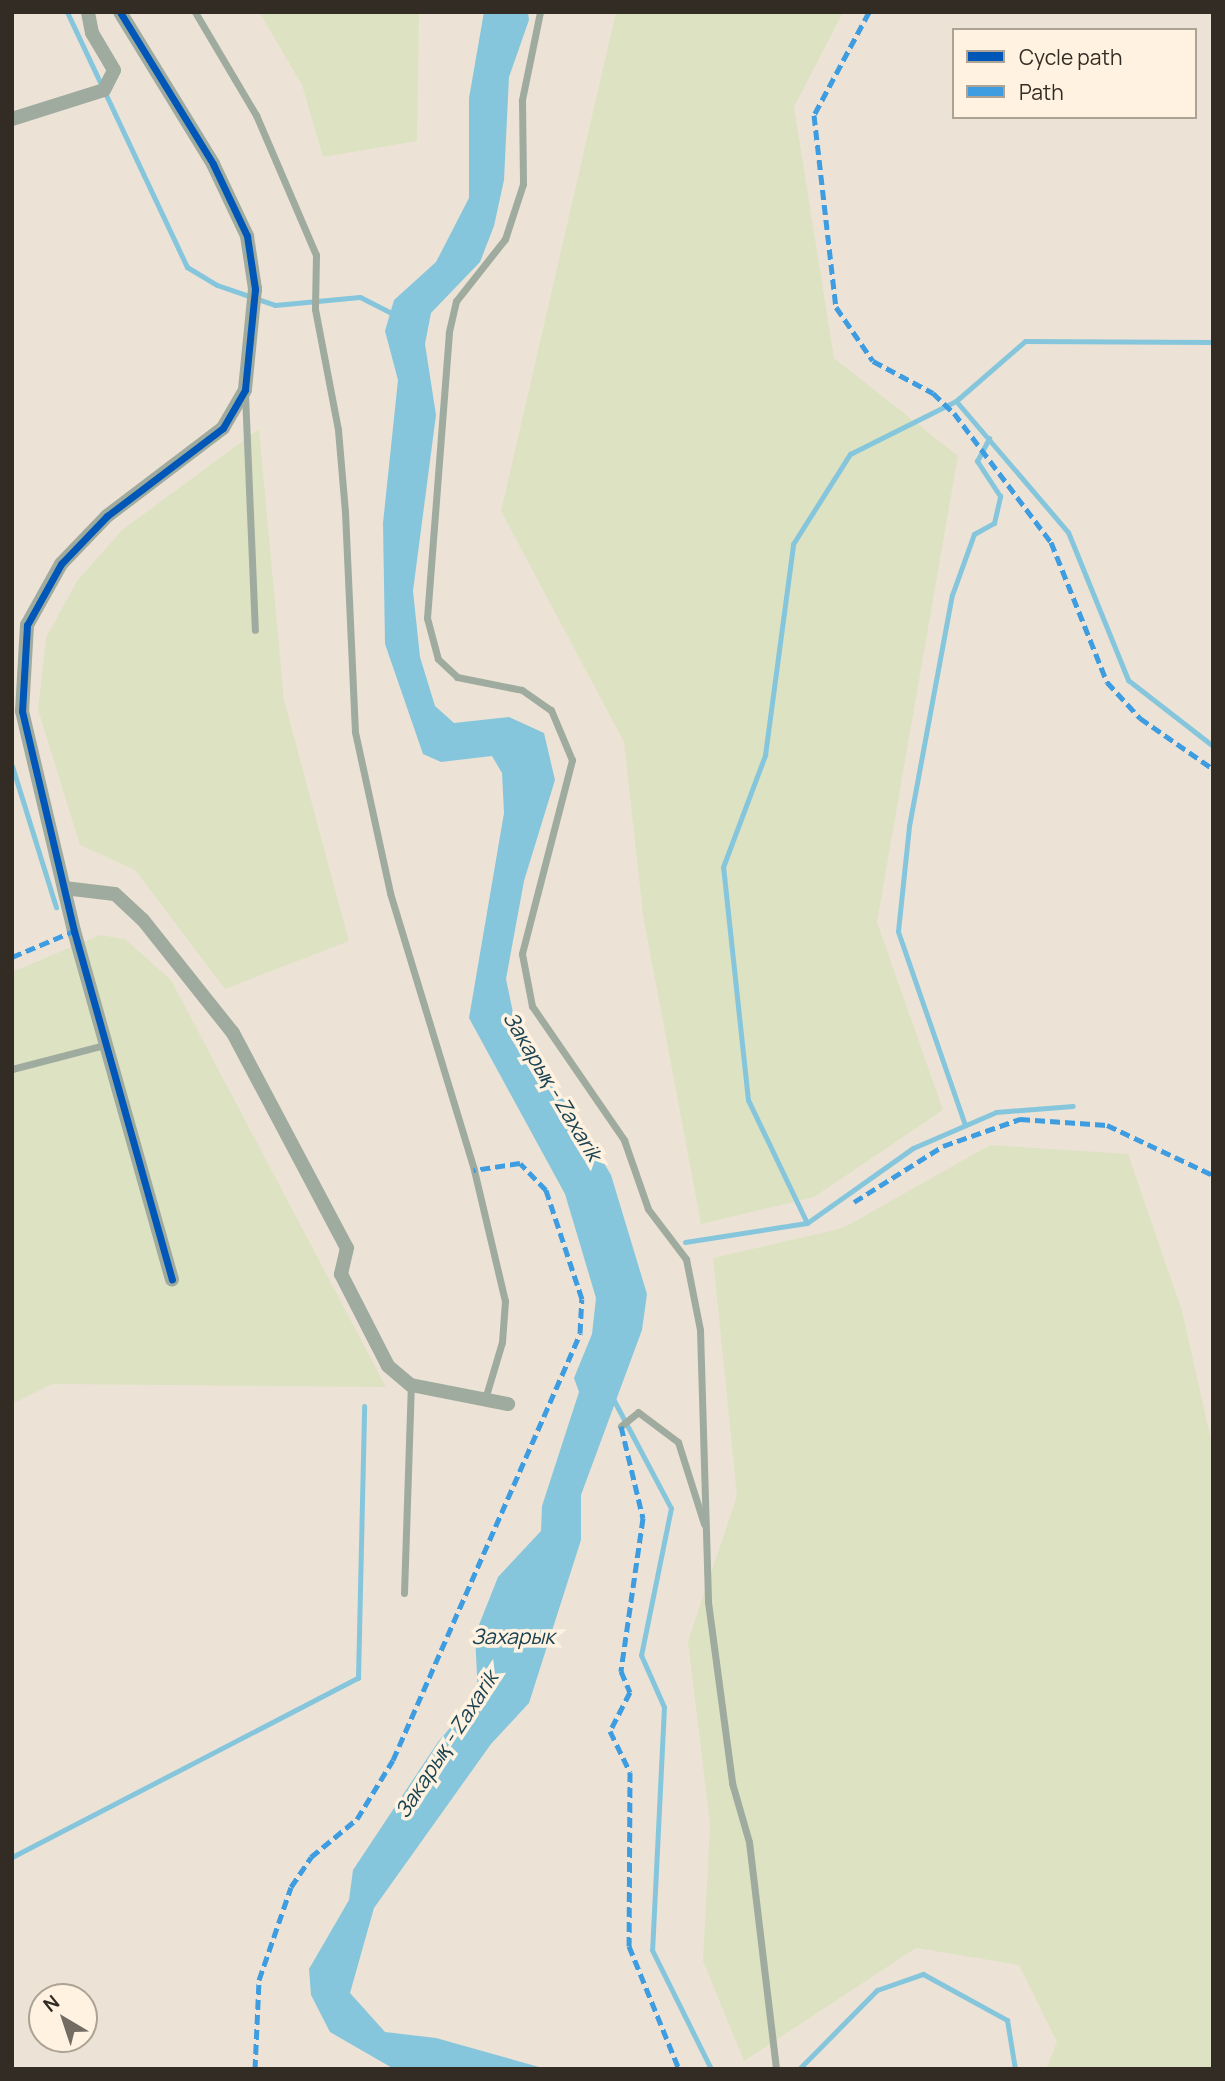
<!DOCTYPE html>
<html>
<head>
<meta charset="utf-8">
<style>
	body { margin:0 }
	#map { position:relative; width:1225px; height:2081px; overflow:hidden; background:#ece3d6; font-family:Manrope,sans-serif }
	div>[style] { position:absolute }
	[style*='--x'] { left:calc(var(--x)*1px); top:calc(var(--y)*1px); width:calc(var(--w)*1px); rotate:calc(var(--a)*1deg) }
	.green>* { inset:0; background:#dde2c2 }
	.water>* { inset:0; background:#86c6dc }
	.stream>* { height:5px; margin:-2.5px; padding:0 2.5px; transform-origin:2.5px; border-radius:2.5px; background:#86c6dc }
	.lane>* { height:7px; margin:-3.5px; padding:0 3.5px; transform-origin:3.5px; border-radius:3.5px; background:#9fab9f }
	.street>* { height:14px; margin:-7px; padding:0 7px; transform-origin:7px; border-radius:7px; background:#9fab9f }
	.quiet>* { height:5px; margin-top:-2.5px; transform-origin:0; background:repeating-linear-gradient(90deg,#3e9ce0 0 10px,transparent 0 15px) }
	.cycleway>* { height:7px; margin:-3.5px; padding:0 3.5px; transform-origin:3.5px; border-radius:3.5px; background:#0057b8 }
	span { translate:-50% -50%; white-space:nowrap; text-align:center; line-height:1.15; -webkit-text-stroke:7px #fff2e0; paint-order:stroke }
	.water-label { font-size:21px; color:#194353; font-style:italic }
	.frame { position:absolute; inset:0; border:14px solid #322c24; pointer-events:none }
	.legend { position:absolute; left:952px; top:28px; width:245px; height:91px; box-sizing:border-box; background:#fff2e0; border:2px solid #ada395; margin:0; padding:9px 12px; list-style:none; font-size:21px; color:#322c24 }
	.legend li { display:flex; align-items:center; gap:14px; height:35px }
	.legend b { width:35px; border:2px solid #ada395 }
	.north { position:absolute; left:28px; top:1983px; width:70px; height:70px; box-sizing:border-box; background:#fff2e0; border:2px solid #ada395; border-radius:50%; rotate:321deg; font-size:19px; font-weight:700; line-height:28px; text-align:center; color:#322c24 }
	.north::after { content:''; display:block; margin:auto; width:24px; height:32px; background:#736c62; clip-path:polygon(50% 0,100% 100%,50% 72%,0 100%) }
</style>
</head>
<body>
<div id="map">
	<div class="green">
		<i style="clip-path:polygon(259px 12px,419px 12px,417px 141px,323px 157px,302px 85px)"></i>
		<i style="clip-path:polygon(616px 12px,843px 12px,794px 107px,834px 358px,958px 456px,877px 922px,943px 1110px,814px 1197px,701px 1224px,643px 915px,624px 742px,501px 511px)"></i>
		<i style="clip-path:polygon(259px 429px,284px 700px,349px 941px,225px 989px,135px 870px,80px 845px,38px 710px,46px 638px,77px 581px,122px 530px)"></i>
		<i style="clip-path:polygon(100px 935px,125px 939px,171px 980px,386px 1387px,53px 1384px,12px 1404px,12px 972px)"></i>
		<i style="clip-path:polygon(990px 1145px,1128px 1154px,1182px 1311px,1213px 1448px,1213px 2069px,1046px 2069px,1057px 2042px,1019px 1965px,916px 1948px,744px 2061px,703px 1961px,710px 1825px,688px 1641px,737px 1496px,713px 1258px,843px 1228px)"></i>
	</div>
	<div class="water">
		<i style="clip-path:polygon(484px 12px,528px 12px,529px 20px,509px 77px,504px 180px,494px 226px,480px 262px,431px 313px,425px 344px,436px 415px,413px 591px,420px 657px,435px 706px,454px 723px,509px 717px,544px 733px,555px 780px,524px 881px,506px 979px,515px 1022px,536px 1069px,571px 1107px,611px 1175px,647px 1294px,642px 1330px,581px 1495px,581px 1540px,529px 1703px,491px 1744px,374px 1908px,350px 1993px,385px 2032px,436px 2038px,546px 2069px,394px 2069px,330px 2032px,311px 1995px,309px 1969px,349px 1900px,353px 1870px,438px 1742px,478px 1695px,475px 1635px,498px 1577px,541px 1531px,542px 1506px,579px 1392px,574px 1378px,592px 1334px,596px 1298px,565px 1194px,469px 1018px,504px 813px,502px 773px,492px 756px,441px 762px,423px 754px,385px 644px,383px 523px,398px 380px,385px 331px,394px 300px,436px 262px,469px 198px,469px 98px)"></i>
	</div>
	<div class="stream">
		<i style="--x:67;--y:12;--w:282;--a:64.8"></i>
		<i style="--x:187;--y:267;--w:35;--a:31"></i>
		<i style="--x:217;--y:285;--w:61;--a:19"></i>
		<i style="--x:275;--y:305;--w:85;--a:-5.4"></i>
		<i style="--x:360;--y:297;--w:38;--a:27"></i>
		<i style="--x:956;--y:401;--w:172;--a:49.5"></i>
		<i style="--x:1068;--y:532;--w:160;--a:67.9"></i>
		<i style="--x:1128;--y:680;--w:108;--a:37.8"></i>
		<i style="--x:12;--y:766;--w:148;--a:72.7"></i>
		<i style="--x:965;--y:1125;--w:205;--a:-109.1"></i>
		<i style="--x:898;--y:931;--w:106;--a:-84"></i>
		<i style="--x:909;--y:826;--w:235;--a:-79.5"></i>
		<i style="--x:952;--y:595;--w:65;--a:-70.2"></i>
		<i style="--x:974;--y:534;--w:23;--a:-29"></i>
		<i style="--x:994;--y:523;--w:28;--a:-77"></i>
		<i style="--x:1000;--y:496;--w:42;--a:-123.3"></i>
		<i style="--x:977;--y:461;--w:26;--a:-62"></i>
		<i style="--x:807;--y:1223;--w:136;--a:-115.6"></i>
		<i style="--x:748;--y:1100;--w:234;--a:-96.1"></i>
		<i style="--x:723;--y:867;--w:120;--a:-69.4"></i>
		<i style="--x:765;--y:755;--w:213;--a:-82.4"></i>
		<i style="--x:793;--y:544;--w:107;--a:-57.7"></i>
		<i style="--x:850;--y:454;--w:119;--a:-26.6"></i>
		<i style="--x:956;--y:401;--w:91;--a:-41"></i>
		<i style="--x:1025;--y:341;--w:188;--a:0.3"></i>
		<i style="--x:685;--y:1242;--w:123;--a:-8.9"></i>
		<i style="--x:807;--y:1223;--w:130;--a:-35.3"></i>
		<i style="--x:913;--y:1148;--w:90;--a:-23.4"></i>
		<i style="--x:996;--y:1112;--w:77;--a:-4.5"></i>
		<i style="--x:610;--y:1393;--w:130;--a:62.1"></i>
		<i style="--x:671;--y:1508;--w:150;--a:101.5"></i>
		<i style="--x:641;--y:1655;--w:57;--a:66.1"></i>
		<i style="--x:664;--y:1707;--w:243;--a:92.8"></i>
		<i style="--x:652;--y:1950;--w:133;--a:63.6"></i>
		<i style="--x:12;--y:1857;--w:390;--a:-27.4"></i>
		<i style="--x:358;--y:1678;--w:272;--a:-88.7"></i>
		<i style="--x:799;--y:2069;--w:111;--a:-45.4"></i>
		<i style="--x:877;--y:1990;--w:49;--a:-19.2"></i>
		<i style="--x:923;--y:1974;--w:96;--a:28.7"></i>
		<i style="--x:1007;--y:2020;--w:50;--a:80.7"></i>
	</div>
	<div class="lane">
		<i style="--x:195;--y:12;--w:120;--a:59.4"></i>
		<i style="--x:256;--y:115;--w:152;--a:66.8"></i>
		<i style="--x:316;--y:255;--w:54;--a:91.1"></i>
		<i style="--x:315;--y:309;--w:123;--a:79.2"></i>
		<i style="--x:338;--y:430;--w:82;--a:85.1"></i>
		<i style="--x:345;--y:512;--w:220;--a:87.4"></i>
		<i style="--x:355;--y:732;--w:165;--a:77.7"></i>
		<i style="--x:390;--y:893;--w:289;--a:73.1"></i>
		<i style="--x:474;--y:1170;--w:135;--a:76.7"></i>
		<i style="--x:505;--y:1301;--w:41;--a:94.2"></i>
		<i style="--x:502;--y:1342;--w:59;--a:106.6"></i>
		<i style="--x:540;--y:12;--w:90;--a:101.6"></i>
		<i style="--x:522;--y:100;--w:84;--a:89.3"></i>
		<i style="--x:523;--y:184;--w:58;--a:108.1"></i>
		<i style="--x:505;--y:239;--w:79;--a:128.3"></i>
		<i style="--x:456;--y:301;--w:32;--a:103"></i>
		<i style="--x:449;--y:332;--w:287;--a:94.4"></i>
		<i style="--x:427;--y:618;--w:42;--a:75"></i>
		<i style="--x:438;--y:659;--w:26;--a:43"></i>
		<i style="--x:457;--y:677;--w:66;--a:11.3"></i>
		<i style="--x:522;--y:690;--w:35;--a:35"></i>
		<i style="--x:551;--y:710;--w:54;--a:67.2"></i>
		<i style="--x:572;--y:760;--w:200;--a:104.5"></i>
		<i style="--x:522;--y:954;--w:53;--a:79.1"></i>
		<i style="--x:532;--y:1006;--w:163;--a:55.5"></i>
		<i style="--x:624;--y:1140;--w:73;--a:70.8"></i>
		<i style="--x:648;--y:1209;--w:63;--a:52.8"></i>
		<i style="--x:686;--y:1259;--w:72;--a:78.8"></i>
		<i style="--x:700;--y:1330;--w:272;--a:88.3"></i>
		<i style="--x:708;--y:1602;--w:183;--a:82.4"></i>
		<i style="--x:732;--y:1783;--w:61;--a:73.9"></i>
		<i style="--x:749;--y:1842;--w:229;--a:83.2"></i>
		<i style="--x:245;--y:394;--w:236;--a:87.6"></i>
		<i style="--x:12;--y:1069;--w:96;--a:-14.5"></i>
		<i style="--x:621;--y:1426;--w:22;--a:-39"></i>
		<i style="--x:638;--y:1412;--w:50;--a:36.9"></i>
		<i style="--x:678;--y:1442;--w:86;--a:72.4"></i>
		<i style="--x:404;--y:1593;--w:208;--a:-88.1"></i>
	</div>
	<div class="street">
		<i style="--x:120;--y:12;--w:178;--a:58.5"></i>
		<i style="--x:213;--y:164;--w:80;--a:64.7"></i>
		<i style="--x:247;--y:236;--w:54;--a:81.4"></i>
		<i style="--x:255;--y:289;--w:101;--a:95.7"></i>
		<i style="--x:245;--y:390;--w:44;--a:120.1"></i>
		<i style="--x:223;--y:428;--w:146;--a:142.8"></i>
		<i style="--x:107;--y:516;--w:66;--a:133.8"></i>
		<i style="--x:61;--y:564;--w:70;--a:119.1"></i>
		<i style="--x:27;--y:625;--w:86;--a:93.3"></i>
		<i style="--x:22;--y:711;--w:226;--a:76.7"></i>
		<i style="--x:74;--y:931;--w:362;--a:74.3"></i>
		<i style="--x:12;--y:119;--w:96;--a:-17.5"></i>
		<i style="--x:104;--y:90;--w:22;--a:-63"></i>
		<i style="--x:114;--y:70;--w:43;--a:-120.7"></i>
		<i style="--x:92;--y:33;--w:21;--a:-101"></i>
		<i style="--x:64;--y:888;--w:51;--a:6.7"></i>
		<i style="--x:115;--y:894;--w:38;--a:43"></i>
		<i style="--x:143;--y:920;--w:144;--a:51.5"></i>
		<i style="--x:233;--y:1033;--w:243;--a:62.1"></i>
		<i style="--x:347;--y:1248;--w:27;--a:103"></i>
		<i style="--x:341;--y:1274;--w:103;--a:62.9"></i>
		<i style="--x:388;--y:1366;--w:30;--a:40"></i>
		<i style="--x:411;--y:1385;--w:99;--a:11.1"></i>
	</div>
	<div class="quiet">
		<i style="--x:869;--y:12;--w:117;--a:118.1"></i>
		<i style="--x:814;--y:115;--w:193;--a:83.5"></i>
		<i style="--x:836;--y:307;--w:65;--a:55.6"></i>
		<i style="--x:873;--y:361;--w:68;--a:28.1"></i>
		<i style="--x:933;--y:393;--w:29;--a:44"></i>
		<i style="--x:954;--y:413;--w:161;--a:53.1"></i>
		<i style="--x:1051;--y:542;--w:151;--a:68.2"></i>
		<i style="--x:1107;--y:682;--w:49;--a:47.5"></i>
		<i style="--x:1140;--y:718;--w:89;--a:34.9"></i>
		<i style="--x:12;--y:957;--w:67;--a:-22.8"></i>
		<i style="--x:854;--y:1202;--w:105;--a:-32.2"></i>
		<i style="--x:943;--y:1146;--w:82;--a:-19.3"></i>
		<i style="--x:1020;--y:1119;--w:87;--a:3.9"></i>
		<i style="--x:1107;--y:1125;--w:117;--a:25.3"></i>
		<i style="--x:621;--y:1426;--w:95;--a:76.6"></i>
		<i style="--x:643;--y:1518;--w:155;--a:98.2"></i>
		<i style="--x:621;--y:1671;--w:23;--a:67"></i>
		<i style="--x:630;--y:1692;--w:44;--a:117.1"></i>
		<i style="--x:610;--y:1731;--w:46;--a:64"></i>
		<i style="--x:630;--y:1772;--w:174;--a:90.3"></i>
		<i style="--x:629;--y:1946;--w:133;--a:67.9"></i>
		<i style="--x:255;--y:2069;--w:89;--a:-87.4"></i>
		<i style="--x:259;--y:1980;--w:98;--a:-71"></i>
		<i style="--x:291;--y:1887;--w:36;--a:-56"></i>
		<i style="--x:311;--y:1857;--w:60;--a:-39.6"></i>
		<i style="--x:357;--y:1819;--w:69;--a:-58.6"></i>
		<i style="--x:393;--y:1760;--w:466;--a:-66.3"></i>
		<i style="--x:580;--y:1333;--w:34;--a:-87"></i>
		<i style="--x:582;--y:1299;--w:115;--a:-108.3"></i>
		<i style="--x:546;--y:1190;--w:37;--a:-134"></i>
		<i style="--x:520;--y:1163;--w:47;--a:171.3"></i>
	</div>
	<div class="cycleway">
		<i style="--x:120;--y:12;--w:178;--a:58.5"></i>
		<i style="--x:213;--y:164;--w:80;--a:64.7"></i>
		<i style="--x:247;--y:236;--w:54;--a:81.4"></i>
		<i style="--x:255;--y:289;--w:101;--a:95.7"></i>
		<i style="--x:245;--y:390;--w:44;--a:120.1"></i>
		<i style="--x:223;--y:428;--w:146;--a:142.8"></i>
		<i style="--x:107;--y:516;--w:66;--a:133.8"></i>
		<i style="--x:61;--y:564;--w:70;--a:119.1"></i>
		<i style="--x:27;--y:625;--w:86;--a:93.3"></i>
		<i style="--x:22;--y:711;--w:226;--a:76.7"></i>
		<i style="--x:74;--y:931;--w:362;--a:74.3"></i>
	</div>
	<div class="water-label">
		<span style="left:553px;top:1086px;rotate:59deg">Закарық - Zaxarik</span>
		<span style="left:513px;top:1636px">Захарык</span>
		<span style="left:446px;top:1744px;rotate:-57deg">Закарық - Zaxarik</span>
	</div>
	<div class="frame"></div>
	<ul class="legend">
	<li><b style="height:9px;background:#0057b8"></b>Cycle path</li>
	<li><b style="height:9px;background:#3e9ce0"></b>Path</li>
	</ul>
	<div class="north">N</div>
</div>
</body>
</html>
